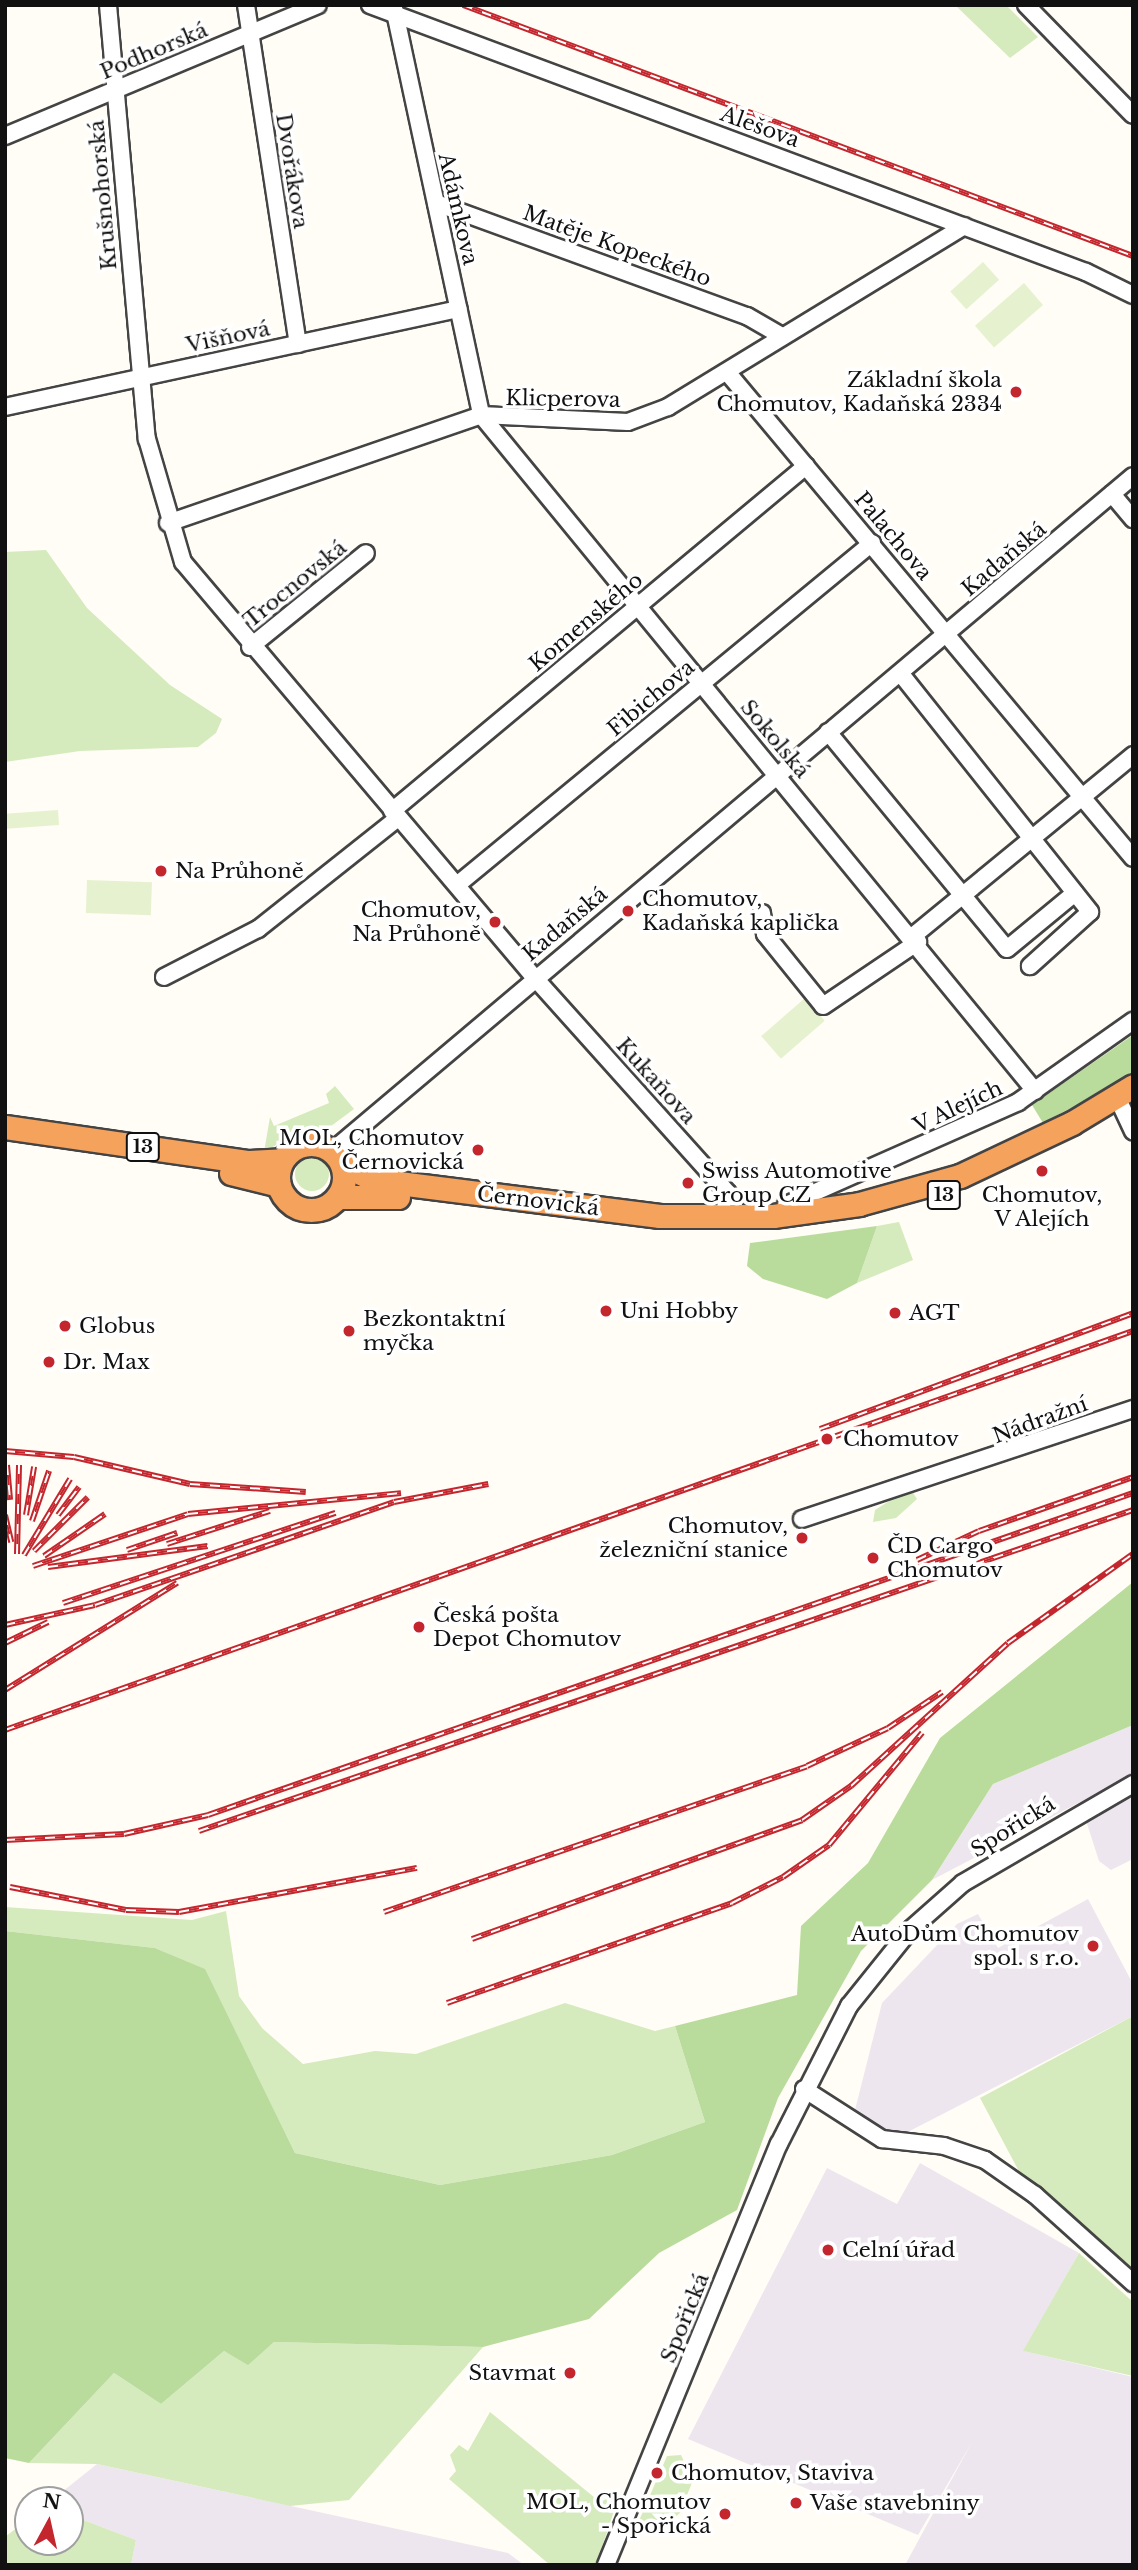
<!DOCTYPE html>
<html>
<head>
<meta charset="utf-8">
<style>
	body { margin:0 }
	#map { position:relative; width:1138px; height:2570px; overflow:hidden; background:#fffdf5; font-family:"Libre Baskerville",serif }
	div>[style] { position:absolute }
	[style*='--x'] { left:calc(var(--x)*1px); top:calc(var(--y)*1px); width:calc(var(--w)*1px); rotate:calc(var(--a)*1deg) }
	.industrial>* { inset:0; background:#eee6ef }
	.green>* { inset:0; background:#d5ebbd }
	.round { border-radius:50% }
	.forest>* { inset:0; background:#b9dc9c }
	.pitch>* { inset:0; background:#e6f2cf; transform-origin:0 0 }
	.roads { filter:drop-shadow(2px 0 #444) drop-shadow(-2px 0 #444) drop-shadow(0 2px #444) drop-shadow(0 -2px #444) }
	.minor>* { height:16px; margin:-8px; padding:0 8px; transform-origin:8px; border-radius:8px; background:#fff }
	.highway>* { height:23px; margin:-11.5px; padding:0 11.5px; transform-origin:11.5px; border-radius:11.5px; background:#f5a25d }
	.highway>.ring { margin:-11.5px; padding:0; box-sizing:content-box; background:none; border:23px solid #f5a25d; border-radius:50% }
	.rail>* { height:6px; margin-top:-3px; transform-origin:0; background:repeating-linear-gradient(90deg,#fff 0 10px,#c4262e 0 20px); box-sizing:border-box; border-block:2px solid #c4262e }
	.dots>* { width:19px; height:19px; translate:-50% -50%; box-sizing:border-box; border:4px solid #fff; border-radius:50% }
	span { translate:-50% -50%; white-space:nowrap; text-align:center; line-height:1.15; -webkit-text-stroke:7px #fff; paint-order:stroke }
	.shield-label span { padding:2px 5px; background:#fff; border:2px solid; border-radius:5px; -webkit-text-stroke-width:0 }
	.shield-label { font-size:19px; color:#111; font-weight:700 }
	.street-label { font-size:21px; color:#111 }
	.poi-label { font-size:21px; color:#111 }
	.right { translate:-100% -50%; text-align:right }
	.left { translate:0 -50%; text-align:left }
	.frame { position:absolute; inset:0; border:7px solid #111; pointer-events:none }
	.north { position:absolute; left:14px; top:2486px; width:70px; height:70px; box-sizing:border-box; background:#fff; border:2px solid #a0a0a0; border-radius:50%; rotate:8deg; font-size:19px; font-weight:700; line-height:28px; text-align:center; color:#111 }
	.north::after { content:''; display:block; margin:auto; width:24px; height:32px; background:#c4262e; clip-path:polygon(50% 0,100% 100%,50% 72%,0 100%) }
</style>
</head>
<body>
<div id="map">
	<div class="industrial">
		<i style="clip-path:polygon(1133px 1725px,1133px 1859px,1111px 1870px,1099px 1861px,1080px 1802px,932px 1880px,993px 1784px)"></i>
		<i style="clip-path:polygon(1088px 1899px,1133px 1984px,1133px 2016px,898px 2137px,855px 2110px,882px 2003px,957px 1924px,978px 1914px,998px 1948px)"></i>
		<i style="clip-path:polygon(920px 2163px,1079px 2253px,1024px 2351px,1133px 2377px,1133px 2565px,905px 2565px,972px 2442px,918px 2535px,688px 2439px,827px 2168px,897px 2204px)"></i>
		<i style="clip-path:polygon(97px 2464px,508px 2553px,524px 2565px,131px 2565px,136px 2540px,70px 2515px,70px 2500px,52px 2500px)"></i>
	</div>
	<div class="green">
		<i style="clip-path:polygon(955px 5px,1006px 5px,1038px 37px,1010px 58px)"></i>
		<i style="clip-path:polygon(46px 550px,87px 608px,170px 685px,222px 719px,216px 733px,198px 747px,80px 751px,5px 762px,5px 552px)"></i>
		<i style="clip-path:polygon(335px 1086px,354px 1109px,327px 1129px,293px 1135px,264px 1152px,270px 1117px,274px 1126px,329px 1103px,326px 1094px)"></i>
		<i class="round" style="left:295px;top:1157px;width:34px;height:34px"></i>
		<i style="clip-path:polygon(899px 1222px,913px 1260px,857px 1283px,877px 1226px)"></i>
		<i style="clip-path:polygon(910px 1488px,917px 1499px,896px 1518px,873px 1522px,875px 1510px)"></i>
		<i style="clip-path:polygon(5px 1907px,192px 1920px,226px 1911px,239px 1996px,262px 2028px,303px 2064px,375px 2051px,416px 2054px,565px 2003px,655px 2031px,675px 2026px,705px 2122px,612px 2155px,440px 2185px,295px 2153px,204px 1969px,155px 1948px,5px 1931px)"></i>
		<i style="clip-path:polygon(1133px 2016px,1133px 2276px,1023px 2179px,980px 2098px)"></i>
		<i style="clip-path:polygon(1079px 2253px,1133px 2302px,1133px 2376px,1023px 2351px)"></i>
		<i style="clip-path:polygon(274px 2342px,483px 2347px,349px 2500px,290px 2506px,97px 2464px,29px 2463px,114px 2373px,161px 2404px,224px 2351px,248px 2364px)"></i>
		<i style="clip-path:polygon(490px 2412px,600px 2502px,620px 2493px,596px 2565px,550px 2565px,449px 2479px,456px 2471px,450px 2455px,459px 2445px,468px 2451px)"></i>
		<i style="clip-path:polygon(681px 2455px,693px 2480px,680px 2513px,662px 2528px,642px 2529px,638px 2523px,667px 2456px)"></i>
		<i style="clip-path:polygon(70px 2515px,136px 2540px,131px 2565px,5px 2565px,5px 2537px,28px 2519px,28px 2542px,70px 2542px)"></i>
	</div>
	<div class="forest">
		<i style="clip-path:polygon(1133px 1035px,1133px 1075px,1043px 1123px,1032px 1105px)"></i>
		<i style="clip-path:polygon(877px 1226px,857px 1283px,827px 1299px,763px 1279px,747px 1266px,750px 1243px)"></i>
		<i style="clip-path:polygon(1133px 1582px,1133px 1725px,993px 1784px,932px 1880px,861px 1951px,778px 2098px,737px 2210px,659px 2253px,589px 2319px,483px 2347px,274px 2342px,248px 2365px,224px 2351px,161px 2404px,114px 2373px,29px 2463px,5px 2458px,5px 1931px,155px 1948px,205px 1969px,295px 2153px,440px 2185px,612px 2155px,705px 2122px,675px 2026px,797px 1995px,801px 1926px,868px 1863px,940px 1738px)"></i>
	</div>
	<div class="pitch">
		<i style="left:983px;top:262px;width:24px;height:44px;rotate:48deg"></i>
		<i style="left:1024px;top:283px;width:29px;height:65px;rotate:49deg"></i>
		<i style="left:58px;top:810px;width:15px;height:53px;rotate:86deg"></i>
		<i style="left:87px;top:880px;width:65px;height:33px;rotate:2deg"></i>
		<i style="left:805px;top:998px;width:30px;height:58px;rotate:49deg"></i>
	</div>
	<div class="roads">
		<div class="minor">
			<i style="--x:108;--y:5;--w:436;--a:84.9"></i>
			<i style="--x:147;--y:439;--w:128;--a:73.7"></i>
			<i style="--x:183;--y:562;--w:544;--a:49.78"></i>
			<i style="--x:534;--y:977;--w:290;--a:48.1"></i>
			<i style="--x:728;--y:1193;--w:27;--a:66"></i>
			<i style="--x:246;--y:5;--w:343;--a:81.3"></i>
			<i style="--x:370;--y:5;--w:764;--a:20.45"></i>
			<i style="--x:1086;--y:272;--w:52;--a:26.1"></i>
			<i style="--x:1026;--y:5;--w:153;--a:45.8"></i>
			<i style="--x:394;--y:8;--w:416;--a:77.9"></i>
			<i style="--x:5;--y:136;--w:339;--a:-22.7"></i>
			<i style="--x:436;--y:203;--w:331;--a:20"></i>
			<i style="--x:747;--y:316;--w:39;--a:30"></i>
			<i style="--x:727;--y:372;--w:633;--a:50.12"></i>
			<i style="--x:5;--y:407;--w:464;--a:-12.2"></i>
			<i style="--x:481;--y:415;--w:874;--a:50.66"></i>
			<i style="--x:1112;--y:494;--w:33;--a:50"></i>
			<i style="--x:168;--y:523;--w:331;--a:-19"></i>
			<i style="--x:481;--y:415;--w:147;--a:2.7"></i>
			<i style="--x:628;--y:422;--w:43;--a:-20.6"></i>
			<i style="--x:668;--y:407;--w:347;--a:-31.4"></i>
			<i style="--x:250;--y:647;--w:149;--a:-39"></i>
			<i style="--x:901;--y:674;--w:304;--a:51.5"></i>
			<i style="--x:1090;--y:912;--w:81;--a:138"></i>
			<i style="--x:828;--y:732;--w:281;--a:50.5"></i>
			<i style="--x:1007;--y:949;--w:88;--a:-39.5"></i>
			<i style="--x:392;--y:811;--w:539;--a:-39.81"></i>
			<i style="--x:457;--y:885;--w:538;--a:-39.49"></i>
			<i style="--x:762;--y:913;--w:21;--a:82"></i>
			<i style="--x:765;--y:934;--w:92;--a:51.1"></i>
			<i style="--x:823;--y:1006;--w:115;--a:-34"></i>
			<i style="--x:913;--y:936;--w:285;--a:-39.4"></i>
			<i style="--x:164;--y:977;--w:106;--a:-27.1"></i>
			<i style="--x:258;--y:929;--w:179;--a:-38.4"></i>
			<i style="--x:1117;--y:1097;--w:38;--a:65"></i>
			<i style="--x:332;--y:1151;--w:1047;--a:-40.12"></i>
			<i style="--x:786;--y:1205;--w:254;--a:-23.9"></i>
			<i style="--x:1018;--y:1102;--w:141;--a:-35.2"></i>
			<i style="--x:802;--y:1519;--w:349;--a:-18.4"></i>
			<i style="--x:804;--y:2089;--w:93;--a:32.7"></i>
			<i style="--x:882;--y:2139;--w:62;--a:6.4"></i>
			<i style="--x:944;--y:2146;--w:43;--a:18.9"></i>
			<i style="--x:985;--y:2160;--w:61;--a:35"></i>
			<i style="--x:1035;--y:2195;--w:132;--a:41.9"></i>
			<i style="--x:606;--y:2565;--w:455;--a:-67.7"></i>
			<i style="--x:779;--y:2144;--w:155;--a:-63.1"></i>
			<i style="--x:849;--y:2006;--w:99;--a:-51.2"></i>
			<i style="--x:911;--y:1929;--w:69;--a:-41.5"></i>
			<i style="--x:963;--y:1883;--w:197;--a:-30.2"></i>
		</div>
		<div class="highway">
			<i style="--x:5;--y:1127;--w:246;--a:8.2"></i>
			<i style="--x:249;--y:1162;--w:33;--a:-3"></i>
			<i class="ring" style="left:278px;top:1144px;width:43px;height:43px"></i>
			<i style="--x:342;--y:1164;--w:37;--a:26"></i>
			<i style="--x:375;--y:1180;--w:287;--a:7.2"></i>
			<i style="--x:660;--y:1216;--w:113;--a:0"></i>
			<i style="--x:773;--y:1216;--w:87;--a:-7.9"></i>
			<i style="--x:859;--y:1204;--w:105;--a:-15.5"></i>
			<i style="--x:960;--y:1176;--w:124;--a:-25.3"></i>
			<i style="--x:1072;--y:1123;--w:71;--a:-31.2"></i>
			<i style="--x:231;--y:1173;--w:49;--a:14"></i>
			<i style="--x:338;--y:1197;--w:60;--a:0"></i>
		</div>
	</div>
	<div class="rail">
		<i style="--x:463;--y:5;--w:715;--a:20.54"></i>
		<i style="--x:820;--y:1429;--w:334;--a:-20.3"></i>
		<i style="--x:5;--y:1451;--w:69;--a:5"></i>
		<i style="--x:74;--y:1457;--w:119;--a:13.1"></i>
		<i style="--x:190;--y:1484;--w:116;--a:3.9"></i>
		<i style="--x:7;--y:1465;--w:35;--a:85"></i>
		<i style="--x:5;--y:1515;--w:28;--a:77"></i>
		<i style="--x:26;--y:1515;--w:49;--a:-80.5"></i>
		<i style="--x:58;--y:1515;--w:35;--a:-53"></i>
		<i style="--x:32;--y:1521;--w:53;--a:-71.2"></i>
		<i style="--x:167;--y:1544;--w:108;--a:-17.8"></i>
		<i style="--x:127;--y:1550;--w:53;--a:-18.8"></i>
		<i style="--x:34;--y:1551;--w:76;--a:-45"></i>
		<i style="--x:17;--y:1554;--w:89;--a:-88.7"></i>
		<i style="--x:24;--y:1555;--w:89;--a:-58.8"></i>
		<i style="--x:44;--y:1556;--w:74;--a:-34.5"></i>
		<i style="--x:917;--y:1560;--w:68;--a:-25.1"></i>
		<i style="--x:979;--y:1531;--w:163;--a:-19.3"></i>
		<i style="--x:33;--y:1566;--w:163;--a:-18.5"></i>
		<i style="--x:188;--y:1514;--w:214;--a:-5.6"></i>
		<i style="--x:48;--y:1567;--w:161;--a:-7.5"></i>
		<i style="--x:63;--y:1603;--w:287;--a:-18.3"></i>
		<i style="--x:5;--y:1625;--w:92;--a:-12.5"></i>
		<i style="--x:95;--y:1605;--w:316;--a:-19"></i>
		<i style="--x:394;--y:1502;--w:96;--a:-10.8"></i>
		<i style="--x:5;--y:1643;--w:48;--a:-26"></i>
		<i style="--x:5;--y:1690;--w:203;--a:-31.9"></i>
		<i style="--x:5;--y:1730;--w:1196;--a:-19.48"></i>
		<i style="--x:199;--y:1831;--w:988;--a:-18.97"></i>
		<i style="--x:5;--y:1840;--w:119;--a:-2.9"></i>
		<i style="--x:124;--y:1834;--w:86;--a:-12.7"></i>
		<i style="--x:208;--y:1815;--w:979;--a:-19.19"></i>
		<i style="--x:10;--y:1887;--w:118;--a:11.2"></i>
		<i style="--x:126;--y:1910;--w:53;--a:2.2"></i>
		<i style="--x:179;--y:1912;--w:242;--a:-10.5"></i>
		<i style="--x:384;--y:1912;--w:447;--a:-19"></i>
		<i style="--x:807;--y:1766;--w:89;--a:-25.1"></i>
		<i style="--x:888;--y:1728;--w:65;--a:-33.7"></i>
		<i style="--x:472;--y:1939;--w:351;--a:-19.8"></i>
		<i style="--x:802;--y:1820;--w:60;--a:-34.8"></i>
		<i style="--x:851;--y:1786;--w:212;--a:-42.3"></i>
		<i style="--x:1008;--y:1643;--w:153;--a:-35.5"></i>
		<i style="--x:447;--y:2003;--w:302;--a:-19.3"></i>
		<i style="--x:732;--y:1903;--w:57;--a:-27"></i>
		<i style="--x:783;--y:1877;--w:56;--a:-34.8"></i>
		<i style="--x:829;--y:1845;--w:146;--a:-50.3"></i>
	</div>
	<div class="dots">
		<i style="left:1016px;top:392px;background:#c4262e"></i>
		<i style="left:161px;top:871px;background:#c4262e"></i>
		<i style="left:628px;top:911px;background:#c4262e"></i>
		<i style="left:495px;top:922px;background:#c4262e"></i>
		<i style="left:478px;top:1150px;background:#c4262e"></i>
		<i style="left:1042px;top:1171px;background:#c4262e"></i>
		<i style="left:688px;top:1183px;background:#c4262e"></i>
		<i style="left:606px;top:1311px;background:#c4262e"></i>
		<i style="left:895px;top:1313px;background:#c4262e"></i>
		<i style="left:65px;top:1326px;background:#c4262e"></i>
		<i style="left:349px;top:1331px;background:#c4262e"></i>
		<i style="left:49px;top:1362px;background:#c4262e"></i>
		<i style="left:827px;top:1439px;background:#c4262e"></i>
		<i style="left:802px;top:1538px;background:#c4262e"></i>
		<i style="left:873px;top:1558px;background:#c4262e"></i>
		<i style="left:419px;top:1627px;background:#c4262e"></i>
		<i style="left:1093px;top:1946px;background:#c4262e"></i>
		<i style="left:828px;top:2250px;background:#c4262e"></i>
		<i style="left:570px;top:2373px;background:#c4262e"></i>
		<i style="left:657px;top:2473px;background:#c4262e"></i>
		<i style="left:796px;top:2503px;background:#c4262e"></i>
		<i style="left:725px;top:2514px;background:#c4262e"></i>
	</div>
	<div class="shield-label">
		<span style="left:143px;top:1147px">13</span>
		<span style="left:944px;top:1195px">13</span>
	</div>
	<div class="street-label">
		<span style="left:154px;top:51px;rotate:-23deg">Podhorská</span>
		<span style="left:760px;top:127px;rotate:20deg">Alešova</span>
		<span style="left:292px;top:171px;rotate:81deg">Dvořákova</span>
		<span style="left:103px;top:195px;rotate:-95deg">Krušnohorská</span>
		<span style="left:458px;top:209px;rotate:77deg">Adámkova</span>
		<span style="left:617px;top:246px;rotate:20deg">Matěje Kopeckého</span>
		<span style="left:228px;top:337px;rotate:-12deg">Višňová</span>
		<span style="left:563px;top:399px;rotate:1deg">Klicperova</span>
		<span style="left:893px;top:536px;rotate:50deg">Palachova</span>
		<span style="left:1004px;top:559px;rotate:-40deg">Kadaňská</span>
		<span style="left:295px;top:584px;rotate:-39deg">Trocnovská</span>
		<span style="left:586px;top:622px;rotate:-40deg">Komenského</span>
		<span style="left:651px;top:698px;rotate:-40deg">Fibichova</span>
		<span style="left:775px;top:739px;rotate:50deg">Sokolská</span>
		<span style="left:565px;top:924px;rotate:-40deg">Kadaňská</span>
		<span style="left:656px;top:1081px;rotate:48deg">Kukaňova</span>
		<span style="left:958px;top:1107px;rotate:-25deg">V Alejích</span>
		<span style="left:538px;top:1201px;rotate:7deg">Černovická</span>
		<span style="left:1040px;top:1420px;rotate:-20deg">Nádražní</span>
		<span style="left:1013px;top:1827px;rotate:-32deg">Spořická</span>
		<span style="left:685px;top:2318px;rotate:-68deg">Spořická</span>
	</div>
	<div class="poi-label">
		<span class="right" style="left:1002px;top:392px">Základní škola<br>Chomutov, Kadaňská 2334</span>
		<span class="left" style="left:175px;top:871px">Na Průhoně</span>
		<span class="left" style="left:642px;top:911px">Chomutov,<br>Kadaňská kaplička</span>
		<span class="right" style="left:481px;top:922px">Chomutov,<br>Na Průhoně</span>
		<span class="right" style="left:464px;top:1150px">MOL, Chomutov<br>Černovická</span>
		<span class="left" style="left:702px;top:1183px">Swiss Automotive<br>Group CZ</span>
		<span style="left:1042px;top:1207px">Chomutov,<br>V Alejích</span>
		<span class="left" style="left:620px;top:1311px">Uni Hobby</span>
		<span class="left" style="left:909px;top:1313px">AGT</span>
		<span class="left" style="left:363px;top:1331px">Bezkontaktní<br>myčka</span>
		<span class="left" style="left:79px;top:1326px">Globus</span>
		<span class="left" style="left:63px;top:1362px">Dr. Max</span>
		<span class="left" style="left:843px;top:1439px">Chomutov</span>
		<span class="right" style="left:788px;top:1538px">Chomutov,<br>železniční stanice</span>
		<span class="left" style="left:887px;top:1558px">ČD Cargo<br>Chomutov</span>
		<span class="left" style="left:433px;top:1627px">Česká pošta<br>Depot Chomutov</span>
		<span class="right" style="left:1079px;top:1946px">AutoDům Chomutov<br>spol. s r.o.</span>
		<span class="left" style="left:842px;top:2250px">Celní úřad</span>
		<span class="right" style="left:556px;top:2373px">Stavmat</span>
		<span class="left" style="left:671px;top:2473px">Chomutov, Staviva</span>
		<span class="right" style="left:711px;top:2514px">MOL, Chomutov<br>- Spořická</span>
		<span class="left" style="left:810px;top:2503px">Vaše stavebniny</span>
	</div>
	<div class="frame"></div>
	<div class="north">N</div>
</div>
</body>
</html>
